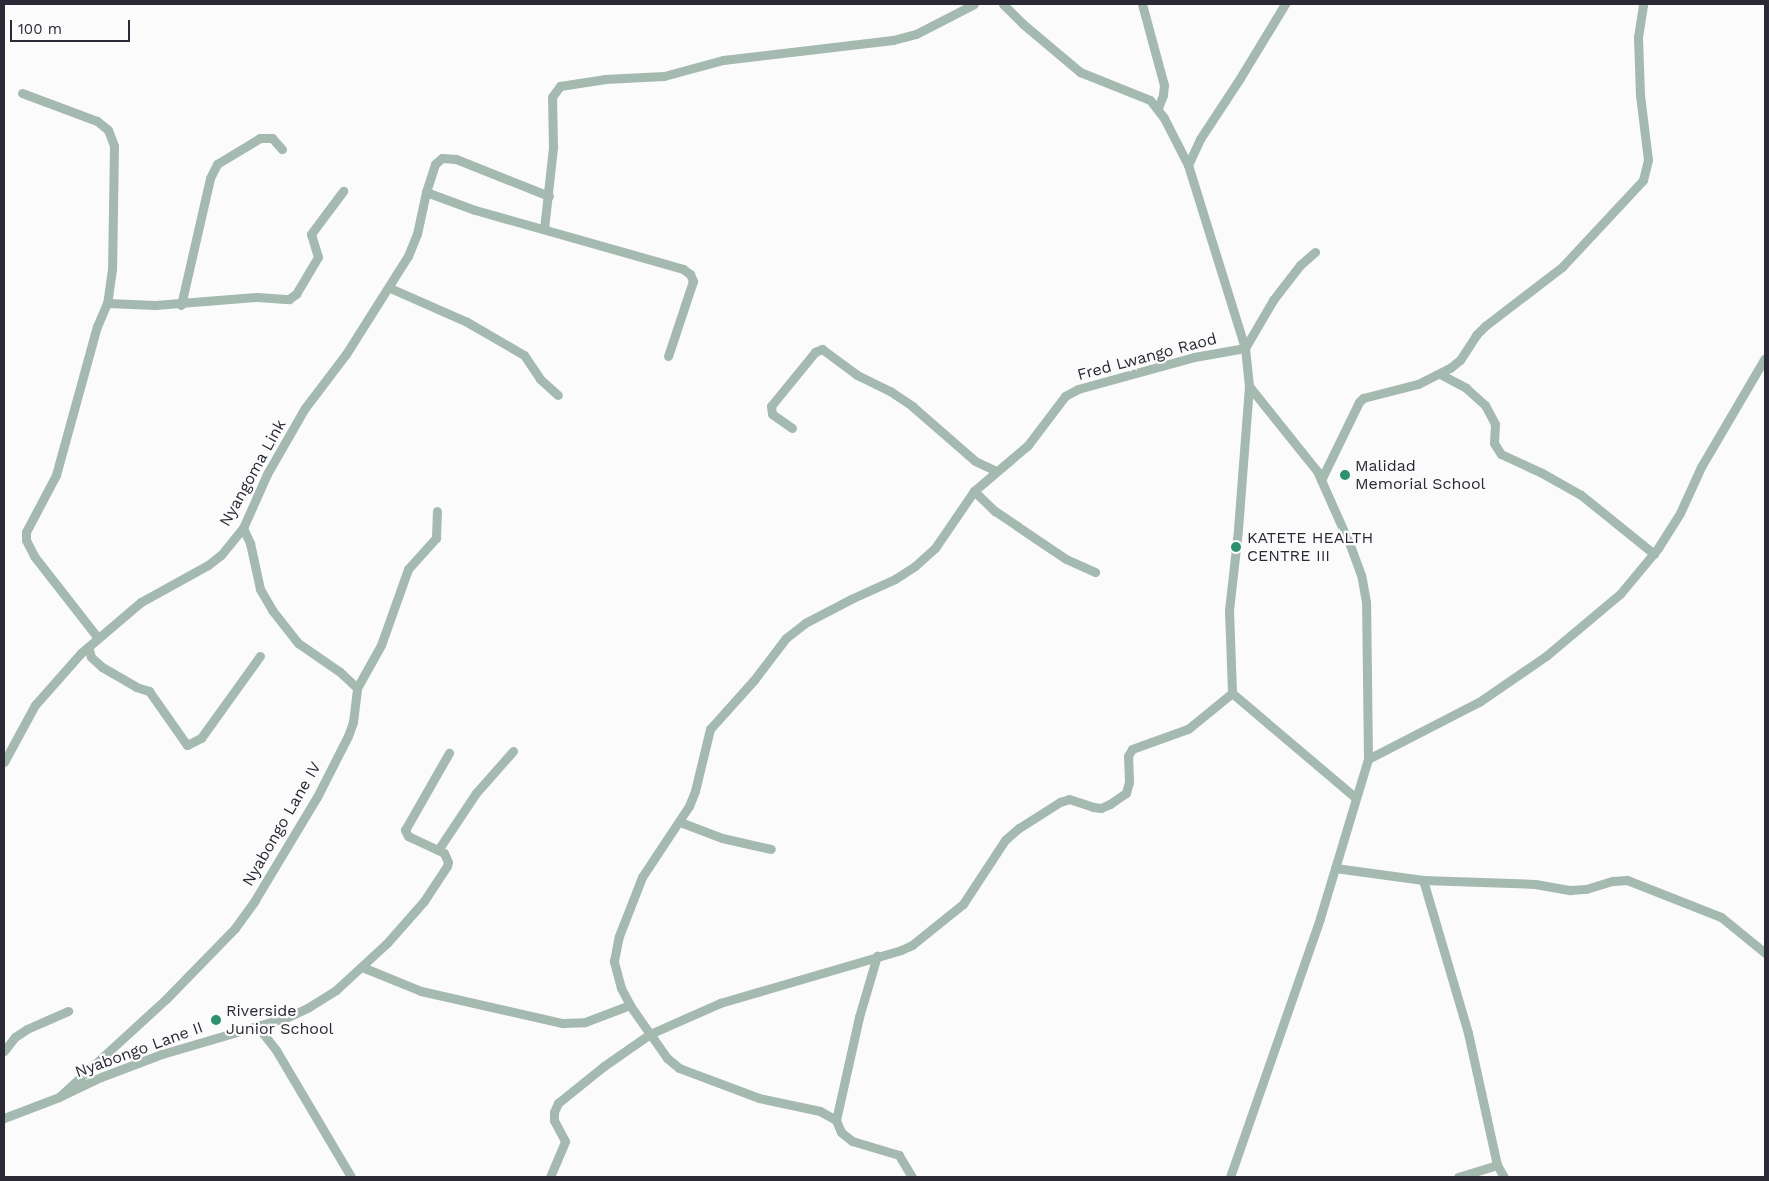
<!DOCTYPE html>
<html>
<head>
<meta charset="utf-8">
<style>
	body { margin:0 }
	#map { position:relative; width:1769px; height:1181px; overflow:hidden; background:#fbfbfb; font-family:"Work Sans",sans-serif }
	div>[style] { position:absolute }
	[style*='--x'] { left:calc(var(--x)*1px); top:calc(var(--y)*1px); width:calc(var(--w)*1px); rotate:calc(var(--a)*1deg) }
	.minor>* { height:9px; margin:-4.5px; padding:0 4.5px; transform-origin:4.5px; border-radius:4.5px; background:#a4b9af }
	.dots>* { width:14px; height:14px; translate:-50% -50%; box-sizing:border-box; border:2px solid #fbfbfb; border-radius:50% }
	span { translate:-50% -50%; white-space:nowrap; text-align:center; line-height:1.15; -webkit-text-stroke:4.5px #fbfbfb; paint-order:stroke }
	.street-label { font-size:16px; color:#2b2935 }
	.poi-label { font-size:16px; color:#2b2935 }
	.left { translate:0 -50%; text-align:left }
	.frame { position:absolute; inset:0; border:5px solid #2b2935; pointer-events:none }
	.scale { position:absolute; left:10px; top:20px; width:120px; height:22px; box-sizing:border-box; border:2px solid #2b2935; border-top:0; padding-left:6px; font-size:15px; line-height:18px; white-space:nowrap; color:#2b2935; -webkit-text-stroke:4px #fbfbfb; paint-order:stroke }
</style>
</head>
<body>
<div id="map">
	<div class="minor">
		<i style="--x:1003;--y:4;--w:28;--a:45"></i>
		<i style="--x:1023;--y:24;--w:75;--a:40.1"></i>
		<i style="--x:1080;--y:72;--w:75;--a:21.8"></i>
		<i style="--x:1150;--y:100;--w:23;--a:52"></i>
		<i style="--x:1164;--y:118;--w:53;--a:62.9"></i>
		<i style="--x:1142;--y:4;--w:84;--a:74.8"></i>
		<i style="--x:1164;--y:85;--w:10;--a:96"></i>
		<i style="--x:1163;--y:95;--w:14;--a:111"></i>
		<i style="--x:22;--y:93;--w:80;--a:20.5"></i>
		<i style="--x:97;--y:121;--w:14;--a:39"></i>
		<i style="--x:108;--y:130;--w:17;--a:69"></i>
		<i style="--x:114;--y:146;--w:123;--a:90.9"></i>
		<i style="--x:112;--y:269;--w:34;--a:98"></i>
		<i style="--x:107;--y:303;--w:25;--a:113"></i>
		<i style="--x:97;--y:326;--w:155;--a:105.4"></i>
		<i style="--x:56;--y:475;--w:64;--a:117.8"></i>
		<i style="--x:26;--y:532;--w:8;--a:90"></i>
		<i style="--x:26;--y:540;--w:18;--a:63"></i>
		<i style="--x:34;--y:556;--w:104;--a:52"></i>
		<i style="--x:426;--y:192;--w:52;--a:20.2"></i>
		<i style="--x:475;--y:210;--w:216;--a:15.8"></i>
		<i style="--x:683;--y:269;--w:9;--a:36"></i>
		<i style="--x:690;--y:274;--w:8;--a:67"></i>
		<i style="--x:693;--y:281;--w:79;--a:108.4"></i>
		<i style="--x:544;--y:229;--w:82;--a:-83.7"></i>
		<i style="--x:553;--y:147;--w:50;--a:-91.1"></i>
		<i style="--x:552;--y:97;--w:14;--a:-54"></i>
		<i style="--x:560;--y:86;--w:46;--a:-8.8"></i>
		<i style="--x:605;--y:79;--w:59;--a:-2.9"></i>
		<i style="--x:664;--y:76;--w:61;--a:-15.2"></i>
		<i style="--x:723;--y:60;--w:171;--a:-6.7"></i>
		<i style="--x:893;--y:40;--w:24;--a:-15"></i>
		<i style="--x:916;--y:34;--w:65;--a:-27.3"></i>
		<i style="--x:390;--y:288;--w:84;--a:23.8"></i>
		<i style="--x:467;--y:322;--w:66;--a:30.1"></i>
		<i style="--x:524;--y:355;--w:29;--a:56"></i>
		<i style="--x:540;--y:379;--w:24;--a:42"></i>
		<i style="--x:107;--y:303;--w:48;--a:2.4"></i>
		<i style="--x:155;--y:305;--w:102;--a:-4.5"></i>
		<i style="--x:257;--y:297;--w:32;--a:4"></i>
		<i style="--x:289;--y:299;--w:9;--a:-36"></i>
		<i style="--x:296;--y:294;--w:43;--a:-59.3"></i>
		<i style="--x:318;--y:257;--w:24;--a:-107"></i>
		<i style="--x:311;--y:234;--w:54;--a:-53.3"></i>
		<i style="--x:181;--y:305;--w:130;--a:-77.1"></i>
		<i style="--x:210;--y:178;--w:16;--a:-63"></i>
		<i style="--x:217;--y:164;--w:50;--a:-31.2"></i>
		<i style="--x:260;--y:138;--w:12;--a:0"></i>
		<i style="--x:272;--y:138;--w:15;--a:48"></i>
		<i style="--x:1440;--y:374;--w:30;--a:28"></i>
		<i style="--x:1466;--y:388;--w:25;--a:42"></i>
		<i style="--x:1485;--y:405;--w:21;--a:62"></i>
		<i style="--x:1495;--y:424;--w:19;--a:93"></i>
		<i style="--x:1494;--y:443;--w:13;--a:58"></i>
		<i style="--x:1501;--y:454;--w:45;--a:24.9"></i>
		<i style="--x:1542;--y:473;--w:45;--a:29.4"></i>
		<i style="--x:1581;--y:495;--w:94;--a:38.9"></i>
		<i style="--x:1249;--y:386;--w:144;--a:94.4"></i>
		<i style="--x:1238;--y:530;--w:81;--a:96.4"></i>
		<i style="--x:1229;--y:610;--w:83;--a:87.9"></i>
		<i style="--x:1232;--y:693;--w:162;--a:40.3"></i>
		<i style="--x:792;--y:428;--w:24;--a:-145"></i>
		<i style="--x:772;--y:414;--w:8;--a:-97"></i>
		<i style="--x:771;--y:406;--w:70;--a:-50.8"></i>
		<i style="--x:815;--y:352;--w:8;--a:-23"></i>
		<i style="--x:822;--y:349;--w:44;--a:36.6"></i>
		<i style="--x:857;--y:375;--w:37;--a:26"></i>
		<i style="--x:890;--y:391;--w:27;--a:34"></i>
		<i style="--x:912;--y:406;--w:84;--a:41.1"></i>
		<i style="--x:975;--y:461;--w:23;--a:25"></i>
		<i style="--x:1321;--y:480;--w:87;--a:-64"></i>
		<i style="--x:1359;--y:402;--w:6;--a:-45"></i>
		<i style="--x:1363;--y:398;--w:57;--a:-14.3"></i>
		<i style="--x:1418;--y:384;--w:36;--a:-27"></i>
		<i style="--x:1450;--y:368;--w:13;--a:-39"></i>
		<i style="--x:1460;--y:360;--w:30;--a:-57"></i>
		<i style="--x:1476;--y:335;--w:13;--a:-45"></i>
		<i style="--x:1485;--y:326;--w:97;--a:-37.5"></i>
		<i style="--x:1562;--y:267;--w:119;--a:-47"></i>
		<i style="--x:1643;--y:180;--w:21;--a:-76"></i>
		<i style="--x:1648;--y:160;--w:65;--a:-97"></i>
		<i style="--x:1640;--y:95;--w:58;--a:-92"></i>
		<i style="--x:1638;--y:37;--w:33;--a:-81"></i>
		<i style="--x:974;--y:491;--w:29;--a:44"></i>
		<i style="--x:995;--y:511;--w:27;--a:34"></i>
		<i style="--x:1017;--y:526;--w:59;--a:34"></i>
		<i style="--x:1066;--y:559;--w:32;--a:24"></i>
		<i style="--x:243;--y:528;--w:17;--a:65"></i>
		<i style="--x:250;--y:543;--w:47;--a:77.7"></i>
		<i style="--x:260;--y:589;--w:24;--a:60"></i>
		<i style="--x:272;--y:610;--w:42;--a:51.8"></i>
		<i style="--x:298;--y:643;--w:51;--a:34.6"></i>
		<i style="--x:340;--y:672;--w:23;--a:43"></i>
		<i style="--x:88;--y:647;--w:10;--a:73"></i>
		<i style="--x:91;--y:657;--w:15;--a:42"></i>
		<i style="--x:102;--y:667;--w:39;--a:30"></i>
		<i style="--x:136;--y:687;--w:14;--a:17"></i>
		<i style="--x:149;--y:691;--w:66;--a:54.9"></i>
		<i style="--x:187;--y:745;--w:16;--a:-27"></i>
		<i style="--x:201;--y:738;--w:101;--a:-54.3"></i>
		<i style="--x:1368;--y:759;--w:125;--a:-27.2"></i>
		<i style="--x:1479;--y:702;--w:81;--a:-34.5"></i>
		<i style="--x:1546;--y:656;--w:97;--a:-40"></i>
		<i style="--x:1620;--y:594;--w:60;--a:-50.4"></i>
		<i style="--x:1658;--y:548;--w:41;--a:-57.8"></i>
		<i style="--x:1680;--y:513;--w:51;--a:-65.5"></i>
		<i style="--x:1701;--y:467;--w:126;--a:-59.6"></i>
		<i style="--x:4;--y:762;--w:65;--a:-61.5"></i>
		<i style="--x:35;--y:705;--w:69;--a:-48.5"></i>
		<i style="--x:81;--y:653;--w:79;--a:-40.4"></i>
		<i style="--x:141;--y:602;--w:77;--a:-28.9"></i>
		<i style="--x:208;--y:565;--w:16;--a:-38"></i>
		<i style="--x:221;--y:555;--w:35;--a:-51"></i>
		<i style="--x:243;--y:528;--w:59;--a:-66"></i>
		<i style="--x:267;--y:474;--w:76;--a:-60.1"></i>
		<i style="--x:305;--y:408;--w:68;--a:-52.8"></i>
		<i style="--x:346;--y:354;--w:116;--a:-57.7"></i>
		<i style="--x:408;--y:256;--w:24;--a:-68"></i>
		<i style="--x:417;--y:234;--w:43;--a:-77.9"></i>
		<i style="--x:426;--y:192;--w:29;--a:-72"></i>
		<i style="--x:435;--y:164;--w:9;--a:-41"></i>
		<i style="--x:442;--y:158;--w:14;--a:4"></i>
		<i style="--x:456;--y:159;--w:100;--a:21.7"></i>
		<i style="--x:680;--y:822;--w:45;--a:20.9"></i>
		<i style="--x:722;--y:838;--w:50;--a:12.7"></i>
		<i style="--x:438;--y:850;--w:33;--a:-155"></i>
		<i style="--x:408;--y:836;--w:7;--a:-117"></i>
		<i style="--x:405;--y:830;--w:89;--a:-60.3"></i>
		<i style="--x:1335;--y:868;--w:89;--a:7.8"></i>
		<i style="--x:1423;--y:880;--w:112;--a:2"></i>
		<i style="--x:1535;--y:884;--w:36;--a:10"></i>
		<i style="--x:1570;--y:890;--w:16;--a:-4"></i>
		<i style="--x:1586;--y:889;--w:28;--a:-17"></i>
		<i style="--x:1613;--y:881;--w:14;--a:-4"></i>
		<i style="--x:1627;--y:880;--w:101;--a:21.5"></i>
		<i style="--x:1721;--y:917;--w:57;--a:39.3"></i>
		<i style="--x:1423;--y:880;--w:159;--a:73.6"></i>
		<i style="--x:1468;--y:1033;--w:135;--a:77.6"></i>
		<i style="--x:362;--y:967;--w:64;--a:22.1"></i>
		<i style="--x:421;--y:991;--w:145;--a:12.8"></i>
		<i style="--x:562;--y:1023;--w:23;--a:-2"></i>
		<i style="--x:585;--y:1022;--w:48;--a:-20.7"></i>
		<i style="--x:258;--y:1027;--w:29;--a:52"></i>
		<i style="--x:276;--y:1050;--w:147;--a:59.4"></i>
		<i style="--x:4;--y:1051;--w:18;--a:-52"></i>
		<i style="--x:15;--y:1037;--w:14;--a:-34"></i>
		<i style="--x:27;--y:1029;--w:45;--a:-23.7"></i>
		<i style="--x:59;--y:1097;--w:145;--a:-42.5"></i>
		<i style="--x:166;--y:999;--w:99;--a:-45.8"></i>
		<i style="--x:235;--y:928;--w:34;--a:-54"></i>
		<i style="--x:255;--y:900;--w:120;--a:-59"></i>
		<i style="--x:317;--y:797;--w:68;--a:-63.1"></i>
		<i style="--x:348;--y:736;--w:15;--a:-70"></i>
		<i style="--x:353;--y:722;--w:34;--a:-83"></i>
		<i style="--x:357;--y:688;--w:49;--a:-60.8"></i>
		<i style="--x:381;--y:645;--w:81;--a:-70.4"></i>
		<i style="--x:408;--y:569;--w:42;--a:-47.9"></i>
		<i style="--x:436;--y:538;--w:27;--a:-88"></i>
		<i style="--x:4;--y:1118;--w:59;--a:-20.9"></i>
		<i style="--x:59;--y:1097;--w:47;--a:-25.5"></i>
		<i style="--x:101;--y:1077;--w:65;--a:-20.7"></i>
		<i style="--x:162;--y:1054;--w:131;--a:-16.4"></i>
		<i style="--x:288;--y:1017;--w:23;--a:-25"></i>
		<i style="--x:309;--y:1007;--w:32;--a:-32"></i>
		<i style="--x:336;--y:990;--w:69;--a:-42.7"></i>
		<i style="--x:387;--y:943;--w:56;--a:-48.6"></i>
		<i style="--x:424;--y:901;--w:42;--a:-56.7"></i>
		<i style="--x:447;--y:866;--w:4;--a:-76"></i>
		<i style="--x:448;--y:862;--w:10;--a:-114"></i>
		<i style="--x:444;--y:853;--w:7;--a:-153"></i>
		<i style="--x:438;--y:850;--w:69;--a:-56.3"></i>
		<i style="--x:476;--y:793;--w:56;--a:-48.6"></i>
		<i style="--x:836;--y:1120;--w:106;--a:-77.4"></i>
		<i style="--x:859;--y:1017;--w:64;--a:-73.6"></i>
		<i style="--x:550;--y:1177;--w:39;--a:-67"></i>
		<i style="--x:565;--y:1141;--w:24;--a:-118"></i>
		<i style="--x:554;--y:1120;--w:8;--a:-90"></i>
		<i style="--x:554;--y:1112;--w:10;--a:-66"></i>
		<i style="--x:558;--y:1103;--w:59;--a:-38.8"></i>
		<i style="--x:604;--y:1066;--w:56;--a:-34.8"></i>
		<i style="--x:650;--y:1034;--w:35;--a:-125"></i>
		<i style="--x:630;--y:1005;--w:19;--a:-118"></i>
		<i style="--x:621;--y:988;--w:28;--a:-105"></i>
		<i style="--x:614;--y:961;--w:25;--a:-79"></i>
		<i style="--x:619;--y:936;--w:63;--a:-68.7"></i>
		<i style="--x:642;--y:877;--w:85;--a:-56.5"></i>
		<i style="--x:689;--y:806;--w:16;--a:-68"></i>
		<i style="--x:695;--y:791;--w:64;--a:-76.4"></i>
		<i style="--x:710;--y:729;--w:66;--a:-48.1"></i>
		<i style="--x:754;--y:680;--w:53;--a:-52.7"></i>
		<i style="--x:786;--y:638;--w:24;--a:-38"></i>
		<i style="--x:805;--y:623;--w:52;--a:-27.6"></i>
		<i style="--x:851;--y:599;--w:48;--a:-24.4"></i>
		<i style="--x:895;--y:579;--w:24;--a:-33"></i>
		<i style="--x:915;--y:566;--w:27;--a:-42"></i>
		<i style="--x:935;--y:548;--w:69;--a:-55.6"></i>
		<i style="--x:974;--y:491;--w:71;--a:-40.4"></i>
		<i style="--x:1028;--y:445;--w:61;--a:-52.9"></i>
		<i style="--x:1065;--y:396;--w:15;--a:-28"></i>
		<i style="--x:1078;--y:389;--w:120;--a:-15.4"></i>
		<i style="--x:1194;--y:357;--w:52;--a:-10"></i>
		<i style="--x:1245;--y:348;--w:56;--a:-59.7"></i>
		<i style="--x:1273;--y:300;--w:44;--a:-52.4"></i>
		<i style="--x:1300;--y:265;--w:20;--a:-41"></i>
		<i style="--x:912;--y:1177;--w:26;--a:-121"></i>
		<i style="--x:899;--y:1155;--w:49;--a:-163.4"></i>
		<i style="--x:852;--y:1141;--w:14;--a:-141"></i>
		<i style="--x:841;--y:1132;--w:13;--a:-113"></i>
		<i style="--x:836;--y:1120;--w:18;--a:-151"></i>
		<i style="--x:820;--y:1111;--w:62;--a:-168"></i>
		<i style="--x:759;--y:1098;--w:85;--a:-159.4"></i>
		<i style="--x:679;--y:1068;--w:16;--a:-140"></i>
		<i style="--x:667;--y:1058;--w:29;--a:-125"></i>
		<i style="--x:650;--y:1034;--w:77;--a:-23.9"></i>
		<i style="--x:720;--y:1003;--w:189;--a:-16.3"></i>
		<i style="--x:901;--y:950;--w:12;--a:-24"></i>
		<i style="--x:912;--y:945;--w:65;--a:-38.8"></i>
		<i style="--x:963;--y:904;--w:77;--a:-56.7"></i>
		<i style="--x:1005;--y:840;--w:18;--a:-41"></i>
		<i style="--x:1019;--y:828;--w:49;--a:-32.4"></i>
		<i style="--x:1060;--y:802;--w:9;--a:-18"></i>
		<i style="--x:1069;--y:799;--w:25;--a:18"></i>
		<i style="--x:1093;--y:807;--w:8;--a:7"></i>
		<i style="--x:1101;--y:808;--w:10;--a:-24"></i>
		<i style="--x:1110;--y:804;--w:19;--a:-35"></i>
		<i style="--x:1126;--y:793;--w:11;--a:-75"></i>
		<i style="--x:1129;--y:782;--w:26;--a:-92"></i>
		<i style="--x:1128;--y:756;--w:8;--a:-60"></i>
		<i style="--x:1132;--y:749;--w:59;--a:-19.7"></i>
		<i style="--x:1188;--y:729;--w:57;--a:-39.3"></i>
		<i style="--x:1230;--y:1177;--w:274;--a:-70.8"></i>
		<i style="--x:1320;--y:918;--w:166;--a:-73.2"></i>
		<i style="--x:1368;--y:759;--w:157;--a:-90.7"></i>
		<i style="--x:1366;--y:602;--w:27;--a:-100"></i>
		<i style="--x:1361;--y:575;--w:32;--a:-110"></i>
		<i style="--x:1350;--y:545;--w:81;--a:-114"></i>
		<i style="--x:1317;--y:471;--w:109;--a:-128.7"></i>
		<i style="--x:1249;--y:386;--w:38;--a:-96"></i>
		<i style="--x:1245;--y:348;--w:192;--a:-107.3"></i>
		<i style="--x:1188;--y:165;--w:29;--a:-65"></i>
		<i style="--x:1200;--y:139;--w:73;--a:-56.7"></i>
		<i style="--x:1240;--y:78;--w:87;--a:-58.7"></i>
		<i style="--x:1458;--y:1177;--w:41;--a:-17.1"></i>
		<i style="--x:1497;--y:1165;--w:14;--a:60"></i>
	</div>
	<div class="dots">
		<i style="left:1345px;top:475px;background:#2c916c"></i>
		<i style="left:1236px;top:547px;background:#2c916c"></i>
		<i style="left:216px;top:1020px;background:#2c916c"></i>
	</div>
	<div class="street-label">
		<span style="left:1147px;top:357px;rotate:-15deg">Fred Lwango Raod</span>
		<span style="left:253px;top:473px;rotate:-61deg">Nyangoma Link</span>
		<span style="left:282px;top:824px;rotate:-60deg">Nyabongo Lane IV</span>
		<span style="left:139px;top:1050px;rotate:-20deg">Nyabongo Lane II</span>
	</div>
	<div class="poi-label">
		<span class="left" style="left:1355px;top:475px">Malidad<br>Memorial School</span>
		<span class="left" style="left:1247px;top:547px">KATETE HEALTH<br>CENTRE III</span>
		<span class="left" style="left:226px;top:1020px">Riverside<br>Junior School</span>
	</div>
	<div class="frame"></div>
	<div class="scale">100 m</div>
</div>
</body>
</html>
